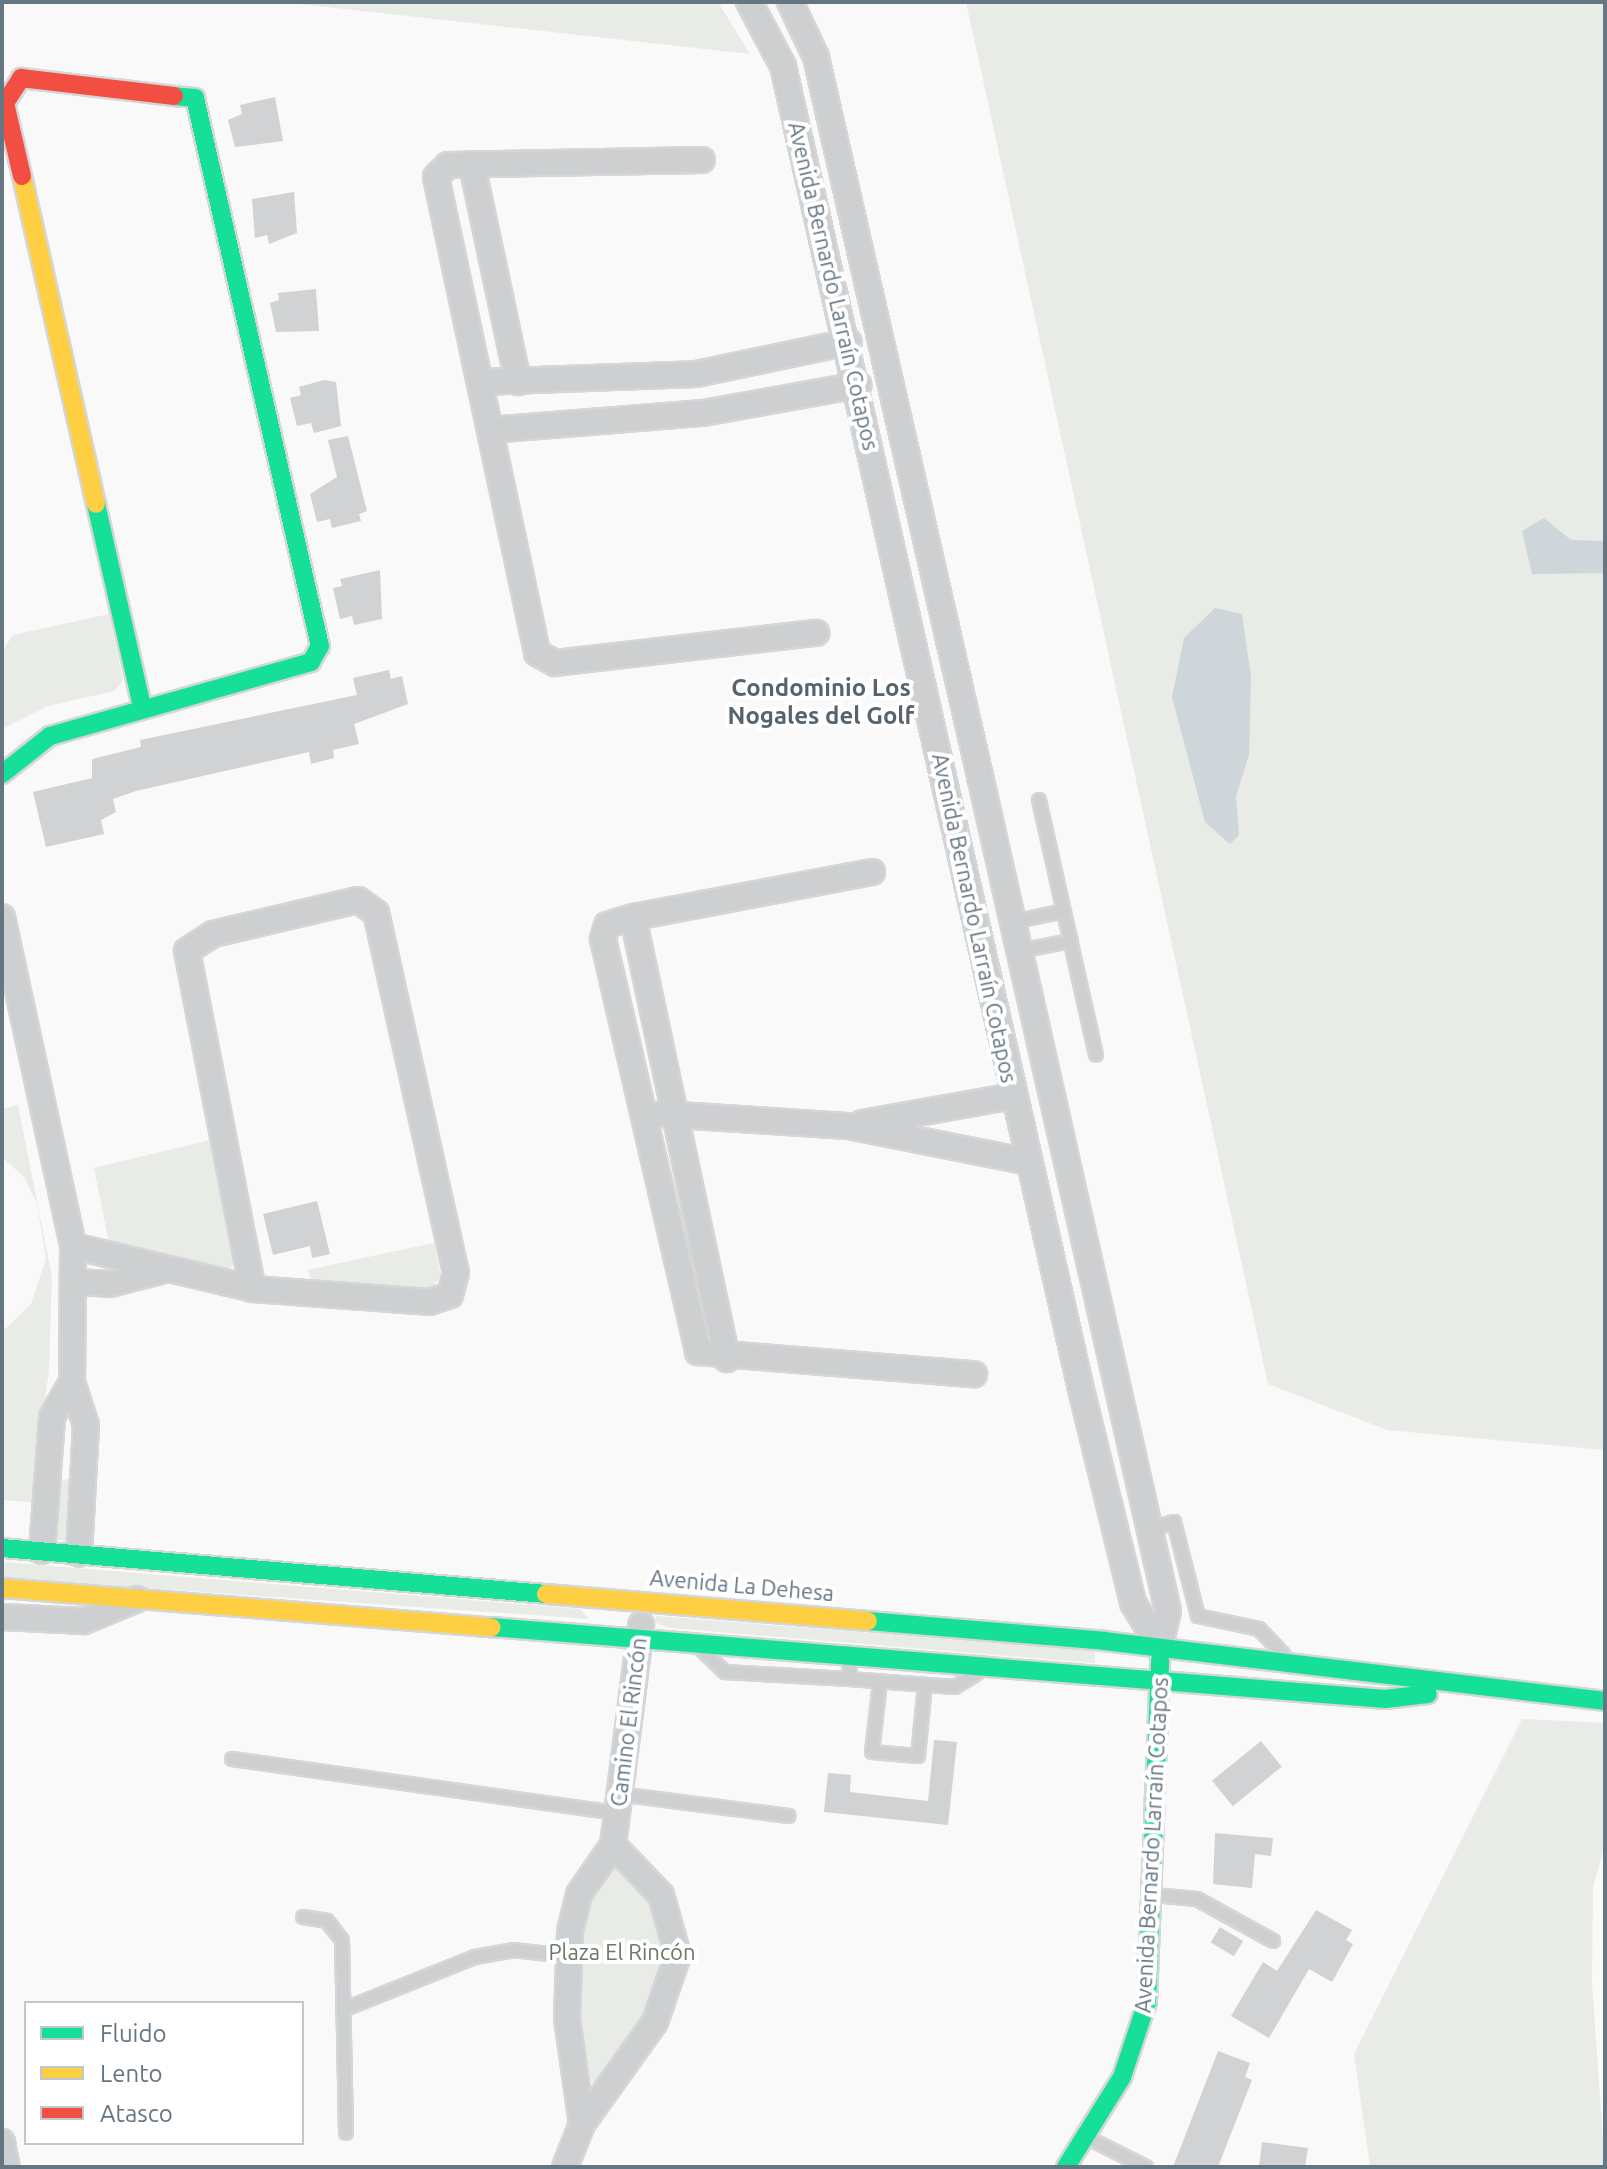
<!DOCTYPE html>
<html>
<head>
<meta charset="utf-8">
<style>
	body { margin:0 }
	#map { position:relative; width:1607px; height:2169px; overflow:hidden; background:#f9f9f9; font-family:Ubuntu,sans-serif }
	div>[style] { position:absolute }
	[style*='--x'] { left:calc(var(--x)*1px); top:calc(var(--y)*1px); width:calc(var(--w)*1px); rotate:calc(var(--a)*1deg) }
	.green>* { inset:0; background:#e8ebe6 }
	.water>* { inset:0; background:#ced6d9 }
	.building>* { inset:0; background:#d0d2d3; transform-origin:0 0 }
	.roads { filter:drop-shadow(2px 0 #d5d6d7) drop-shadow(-2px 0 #d5d6d7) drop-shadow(0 2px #d5d6d7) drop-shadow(0 -2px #d5d6d7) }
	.lane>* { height:12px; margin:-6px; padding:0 6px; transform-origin:6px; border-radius:6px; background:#cecfd0 }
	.street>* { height:24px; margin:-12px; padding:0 12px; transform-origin:12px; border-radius:12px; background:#cecfd0 }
	.fast>* { height:18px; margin:-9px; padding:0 9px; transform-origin:9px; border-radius:9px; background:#16e098 }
	.slow>* { height:18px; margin:-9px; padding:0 9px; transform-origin:9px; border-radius:9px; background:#ffcf43 }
	.jam>* { height:18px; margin:-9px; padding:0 9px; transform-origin:9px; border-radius:9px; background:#f24e42 }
	span { translate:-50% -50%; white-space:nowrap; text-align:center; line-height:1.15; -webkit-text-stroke:8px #fff; paint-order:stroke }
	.street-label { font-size:22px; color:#657683 }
	.park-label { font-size:22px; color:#687a64 }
	.neighbourhood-label { font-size:24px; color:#57646e; font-weight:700 }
	.frame { position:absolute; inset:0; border:4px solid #657683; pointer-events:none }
	.legend { position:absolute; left:24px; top:2001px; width:280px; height:144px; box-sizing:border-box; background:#fff; border:2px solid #c1c8cd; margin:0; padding:10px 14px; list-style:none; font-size:24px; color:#657683 }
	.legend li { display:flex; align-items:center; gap:16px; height:40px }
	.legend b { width:40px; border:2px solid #c1c8cd }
</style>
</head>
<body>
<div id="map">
	<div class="green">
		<i style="clip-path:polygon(282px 2px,718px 2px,750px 54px)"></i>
		<i style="clip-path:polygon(966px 2px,1605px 2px,1605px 1450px,1387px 1430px,1268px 1384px)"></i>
		<i style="clip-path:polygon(109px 614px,123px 680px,114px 691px,48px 706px,2px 729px,2px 651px,13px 635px)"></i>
		<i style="clip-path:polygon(18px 1105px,52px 1277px,49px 1370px,31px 1502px,2px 1500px,2px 1332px,31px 1304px,46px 1259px,37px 1203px,24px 1177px,2px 1157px,2px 1109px)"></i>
		<i style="clip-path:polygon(210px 1140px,236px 1263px,226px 1272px,109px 1243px,94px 1168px)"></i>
		<i style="clip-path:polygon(434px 1243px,441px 1276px,431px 1289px,312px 1280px,307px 1270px)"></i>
		<i style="clip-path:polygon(71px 1478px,70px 1541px,56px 1540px,61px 1481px)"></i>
		<i style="clip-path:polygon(2px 1562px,580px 1609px,589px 1619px,2px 1578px)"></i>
		<i style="clip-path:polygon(656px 1616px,1095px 1651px,1095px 1663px,670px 1628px,655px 1623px)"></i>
		<i style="clip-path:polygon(1522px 1719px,1605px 1723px,1605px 1844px,1593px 1887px,1592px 1983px,1605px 2167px,1370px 2167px,1354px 2054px)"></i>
		<i style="clip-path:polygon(612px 1863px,655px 1902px,667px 1957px,645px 2022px,608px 2072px,591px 2083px,575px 1987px,585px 1905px)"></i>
	</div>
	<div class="water">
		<i style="clip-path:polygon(1544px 518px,1571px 540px,1605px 541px,1605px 573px,1532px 574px,1522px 531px)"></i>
		<i style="clip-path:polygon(1215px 608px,1242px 614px,1251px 677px,1249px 755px,1236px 796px,1239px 835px,1230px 844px,1205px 822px,1172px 697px,1184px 638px)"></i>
	</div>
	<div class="building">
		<i style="clip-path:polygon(275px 97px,283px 141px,235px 147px,228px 120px,242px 114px,240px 105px)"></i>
		<i style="clip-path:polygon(294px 192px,297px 233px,269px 244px,267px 235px,255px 238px,252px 199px)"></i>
		<i style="clip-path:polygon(316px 289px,319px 331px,276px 332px,270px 303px,279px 300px,278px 293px)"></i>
		<i style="clip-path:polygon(324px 380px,336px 382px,341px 426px,314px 433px,311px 423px,297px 426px,290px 398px,301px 395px,299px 387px)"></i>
		<i style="clip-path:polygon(348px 436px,367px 511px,359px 514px,361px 521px,332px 528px,330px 519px,317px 522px,310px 494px,337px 477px,328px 440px)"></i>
		<i style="clip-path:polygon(380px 570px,382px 619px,354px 625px,352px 616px,340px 619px,333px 588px,342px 586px,340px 579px)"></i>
		<i style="clip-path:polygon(389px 670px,391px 679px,402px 676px,408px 704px,354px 724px,359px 744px,333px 750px,334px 758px,311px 764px,309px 752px,136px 791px,113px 799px,116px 812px,101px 820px,104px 834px,46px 847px,33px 792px,92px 778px,92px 759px,141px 747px,140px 740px,357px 695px,353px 678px)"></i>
		<i style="clip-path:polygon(317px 1201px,330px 1254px,312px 1258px,310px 1246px,273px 1255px,263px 1214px)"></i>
		<i style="clip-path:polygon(934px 1740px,957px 1742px,948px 1825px,824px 1812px,828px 1773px,851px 1775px,850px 1792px,928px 1801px)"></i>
		<i style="left:1261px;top:1741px;width:33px;height:63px;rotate:51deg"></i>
		<i style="clip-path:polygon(1215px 1833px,1273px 1838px,1271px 1856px,1255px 1854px,1252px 1888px,1213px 1884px)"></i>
		<i style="clip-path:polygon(1316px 1910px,1352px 1930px,1346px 1940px,1353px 1944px,1332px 1982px,1309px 1969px,1269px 2038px,1231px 2016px,1263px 1962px,1277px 1971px)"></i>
		<i style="left:1220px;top:1927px;width:27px;height:18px;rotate:31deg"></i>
		<i style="clip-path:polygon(1218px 2051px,1250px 2063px,1245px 2077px,1252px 2080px,1218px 2167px,1173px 2167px)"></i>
		<i style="clip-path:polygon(1262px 2142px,1308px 2148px,1305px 2167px,1259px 2167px)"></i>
	</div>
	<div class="roads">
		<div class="lane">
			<i style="--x:1039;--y:800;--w:261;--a:77.4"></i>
			<i style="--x:1012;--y:922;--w:53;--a:-11.9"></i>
			<i style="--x:1019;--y:951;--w:53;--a:-10.9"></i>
			<i style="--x:1149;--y:1530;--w:26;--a:-18"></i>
			<i style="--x:1174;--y:1522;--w:97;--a:75.7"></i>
			<i style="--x:1198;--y:1616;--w:62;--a:12"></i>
			<i style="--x:1259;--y:1629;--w:36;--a:46"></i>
			<i style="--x:702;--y:1650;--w:32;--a:44"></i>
			<i style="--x:725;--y:1672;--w:124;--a:3.2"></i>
			<i style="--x:850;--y:1659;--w:20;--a:93"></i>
			<i style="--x:849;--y:1679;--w:106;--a:4.3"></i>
			<i style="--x:955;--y:1687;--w:26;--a:-32"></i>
			<i style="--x:880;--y:1682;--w:70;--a:96.5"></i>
			<i style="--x:872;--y:1752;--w:46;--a:5"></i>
			<i style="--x:918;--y:1756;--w:71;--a:-84.4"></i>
			<i style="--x:232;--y:1759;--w:389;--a:8"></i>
			<i style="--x:619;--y:1794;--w:171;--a:7.4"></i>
			<i style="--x:1154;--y:1895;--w:43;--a:5.3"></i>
			<i style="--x:1197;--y:1899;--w:87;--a:28.9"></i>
			<i style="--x:303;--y:1917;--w:24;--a:9"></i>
			<i style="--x:327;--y:1921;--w:24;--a:52"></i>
			<i style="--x:342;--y:1940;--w:193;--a:88.8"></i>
			<i style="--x:345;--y:2009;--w:140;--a:-21.8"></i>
			<i style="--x:475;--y:1957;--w:39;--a:-10"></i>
			<i style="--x:513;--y:1950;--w:55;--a:6.2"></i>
			<i style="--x:1088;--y:2138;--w:65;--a:26.6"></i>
		</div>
		<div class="street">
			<i style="--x:749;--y:2;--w:72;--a:62"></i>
			<i style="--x:783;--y:66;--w:1352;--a:77.31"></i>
			<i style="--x:1080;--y:1385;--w:224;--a:76.3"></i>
			<i style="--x:1133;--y:1603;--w:52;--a:58.5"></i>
			<i style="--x:790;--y:2;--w:61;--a:64.7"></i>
			<i style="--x:816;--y:57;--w:737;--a:77.15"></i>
			<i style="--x:980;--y:776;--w:856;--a:77.31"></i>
			<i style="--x:1168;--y:1611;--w:37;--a:103"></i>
			<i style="--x:702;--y:160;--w:254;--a:178.9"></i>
			<i style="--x:448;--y:165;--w:17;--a:135"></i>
			<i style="--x:436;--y:177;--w:487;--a:78"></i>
			<i style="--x:537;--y:653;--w:21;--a:29"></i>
			<i style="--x:555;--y:663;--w:263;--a:-6.6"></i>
			<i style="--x:472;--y:165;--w:222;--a:78"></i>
			<i style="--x:481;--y:382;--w:215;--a:-2.1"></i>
			<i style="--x:696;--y:374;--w:156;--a:-11.8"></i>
			<i style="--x:490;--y:430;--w:214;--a:-4.6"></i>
			<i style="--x:703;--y:413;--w:158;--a:-10.2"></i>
			<i style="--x:872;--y:872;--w:243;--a:169.3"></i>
			<i style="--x:633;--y:917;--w:27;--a:163"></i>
			<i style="--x:607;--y:925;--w:15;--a:106"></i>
			<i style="--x:603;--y:939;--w:424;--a:77"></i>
			<i style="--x:698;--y:1352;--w:277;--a:4.6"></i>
			<i style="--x:2;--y:917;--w:337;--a:77.8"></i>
			<i style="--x:73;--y:1246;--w:136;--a:90.4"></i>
			<i style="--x:72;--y:1382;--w:45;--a:72"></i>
			<i style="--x:86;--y:1425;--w:129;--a:93.1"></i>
			<i style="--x:633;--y:917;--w:452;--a:78"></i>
			<i style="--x:662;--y:1114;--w:186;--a:3.7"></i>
			<i style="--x:848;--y:1126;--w:185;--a:11.2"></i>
			<i style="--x:862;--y:1123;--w:154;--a:-10.1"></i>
			<i style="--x:73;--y:1246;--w:185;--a:13.4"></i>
			<i style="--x:253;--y:1289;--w:176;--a:4.2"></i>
			<i style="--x:429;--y:1302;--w:22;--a:-18"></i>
			<i style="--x:450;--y:1295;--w:23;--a:-75"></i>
			<i style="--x:456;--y:1273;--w:369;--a:-102.5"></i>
			<i style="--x:376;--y:913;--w:22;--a:-144"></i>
			<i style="--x:358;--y:900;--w:149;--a:166.8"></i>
			<i style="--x:213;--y:934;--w:31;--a:147"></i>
			<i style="--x:187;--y:951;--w:344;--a:79"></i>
			<i style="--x:74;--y:1282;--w:36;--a:3"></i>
			<i style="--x:110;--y:1284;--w:53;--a:-14.3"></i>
			<i style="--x:42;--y:1551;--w:134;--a:-85.7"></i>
			<i style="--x:52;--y:1417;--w:40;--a:-60.3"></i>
			<i style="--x:2;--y:1617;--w:82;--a:2.8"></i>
			<i style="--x:84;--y:1621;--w:57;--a:-22.5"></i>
			<i style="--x:582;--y:2124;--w:107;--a:-98.1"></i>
			<i style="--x:567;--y:2018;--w:87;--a:-88"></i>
			<i style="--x:570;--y:1931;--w:38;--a:-76"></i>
			<i style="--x:579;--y:1894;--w:60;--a:-55.2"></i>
			<i style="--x:613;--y:1845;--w:222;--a:-82.7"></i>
			<i style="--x:2;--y:2142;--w:25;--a:79"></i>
			<i style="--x:565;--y:2167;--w:46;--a:-68.4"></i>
			<i style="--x:582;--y:2124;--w:125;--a:-54.4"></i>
			<i style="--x:655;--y:2022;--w:71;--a:-71.1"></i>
			<i style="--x:678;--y:1955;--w:62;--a:-105.8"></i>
			<i style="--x:661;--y:1895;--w:69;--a:-133.8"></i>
		</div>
		<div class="fast">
			<i style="--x:96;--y:504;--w:207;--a:77.2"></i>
			<i style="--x:2;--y:774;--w:61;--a:-38.4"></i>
			<i style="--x:50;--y:736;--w:271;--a:-15.8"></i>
			<i style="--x:311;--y:662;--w:18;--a:-61"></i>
			<i style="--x:320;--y:646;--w:562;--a:-102.85"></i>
			<i style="--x:195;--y:98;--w:21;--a:-175"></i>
			<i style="--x:2;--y:1548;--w:546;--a:4.83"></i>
			<i style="--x:868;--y:1621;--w:237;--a:4.8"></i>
			<i style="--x:1104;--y:1641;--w:505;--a:6.83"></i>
			<i style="--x:491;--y:1627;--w:897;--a:4.6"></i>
			<i style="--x:1385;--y:1699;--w:43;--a:-6.6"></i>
			<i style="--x:1066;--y:2167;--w:106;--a:-58.1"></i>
			<i style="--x:1122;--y:2077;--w:79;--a:-71.6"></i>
			<i style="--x:1147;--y:2002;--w:342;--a:-87.8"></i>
		</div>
		<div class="slow">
			<i style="--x:22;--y:176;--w:336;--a:77.3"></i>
			<i style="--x:2;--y:1588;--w:491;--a:4.6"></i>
			<i style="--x:546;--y:1594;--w:323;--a:4.8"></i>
		</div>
		<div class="jam">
			<i style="--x:22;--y:176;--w:75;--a:-103.1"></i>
			<i style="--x:5;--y:103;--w:30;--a:-57"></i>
			<i style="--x:21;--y:78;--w:154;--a:6.7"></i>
		</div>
	</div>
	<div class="street-label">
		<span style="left:834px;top:286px;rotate:77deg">Avenida Bernardo Larraín Cotapos</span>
		<span style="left:975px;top:918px;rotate:78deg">Avenida Bernardo Larraín Cotapos</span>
		<span style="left:742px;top:1585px;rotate:5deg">Avenida La Dehesa</span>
		<span style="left:628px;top:1722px;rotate:-83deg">Camino El Rincón</span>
		<span style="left:1151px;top:1845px;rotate:-87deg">Avenida Bernardo Larraín Cotapos</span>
	</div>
	<div class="park-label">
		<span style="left:622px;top:1952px">Plaza El Rincón</span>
	</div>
	<div class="neighbourhood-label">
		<span style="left:821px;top:702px">Condominio Los<br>Nogales del Golf</span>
	</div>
	<div class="frame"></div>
	<ul class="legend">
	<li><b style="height:10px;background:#16e098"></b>Fluido</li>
	<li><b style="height:10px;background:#ffcf43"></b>Lento</li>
	<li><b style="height:10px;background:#f24e42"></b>Atasco</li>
	</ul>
</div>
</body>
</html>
